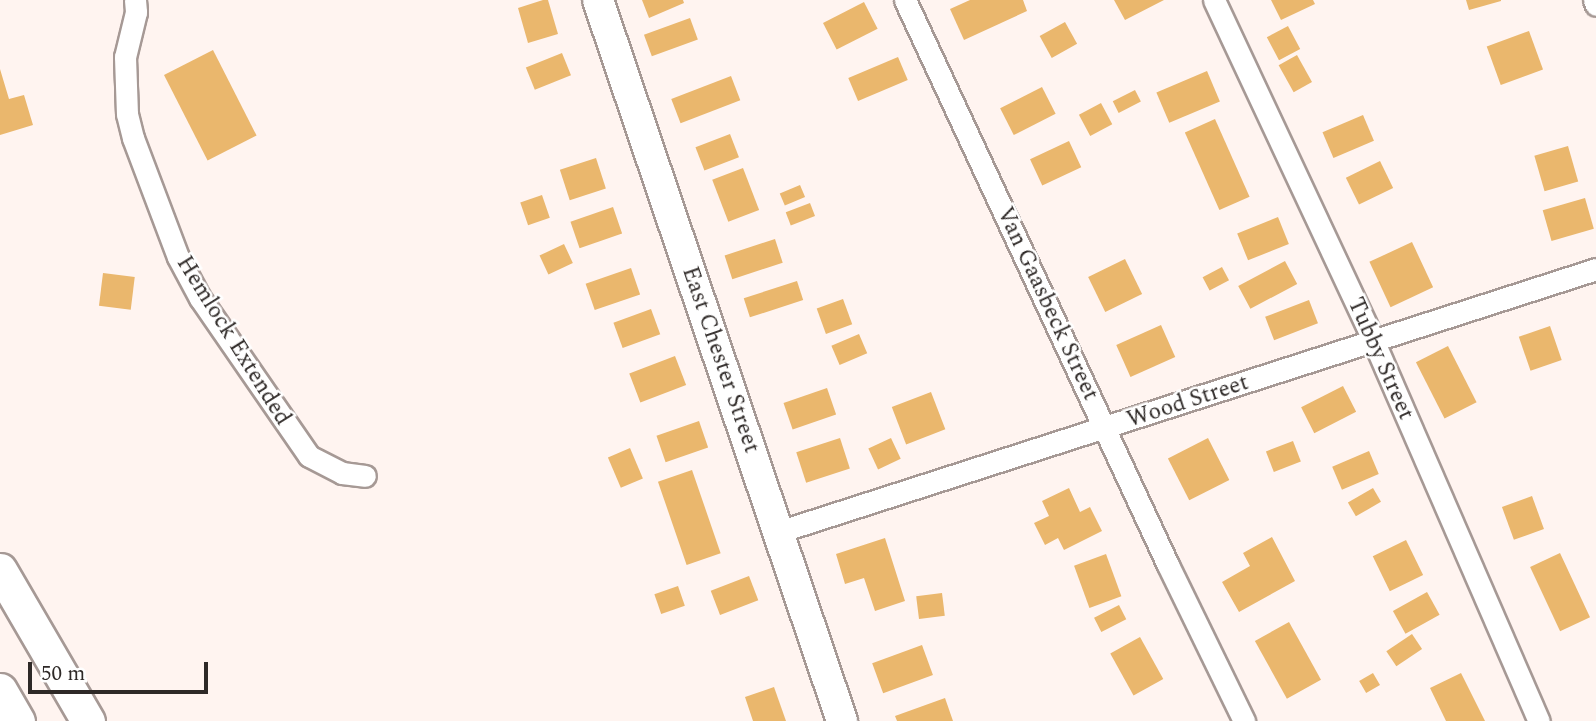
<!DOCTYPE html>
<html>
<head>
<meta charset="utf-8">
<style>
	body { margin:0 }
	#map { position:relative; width:1596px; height:721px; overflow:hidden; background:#fff4f0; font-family:Spectral,serif }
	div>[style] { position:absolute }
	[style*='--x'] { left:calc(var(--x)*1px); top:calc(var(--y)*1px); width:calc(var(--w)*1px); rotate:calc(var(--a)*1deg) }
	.building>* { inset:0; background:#eab76d; transform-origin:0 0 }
	.roads { filter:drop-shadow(2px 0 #a69995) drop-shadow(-2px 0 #a69995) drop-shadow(0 2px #a69995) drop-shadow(0 -2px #a69995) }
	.street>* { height:21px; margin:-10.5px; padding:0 10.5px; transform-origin:10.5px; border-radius:10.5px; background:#fff }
	.secondary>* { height:30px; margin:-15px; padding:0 15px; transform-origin:15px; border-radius:15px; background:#fff }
	.primary>* { height:33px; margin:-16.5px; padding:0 16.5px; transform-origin:16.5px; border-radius:16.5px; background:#fff }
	span { translate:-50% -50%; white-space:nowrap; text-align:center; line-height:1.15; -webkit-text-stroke:5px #fff; paint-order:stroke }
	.street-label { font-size:23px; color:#2e2927 }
	.scale { position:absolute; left:28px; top:662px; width:180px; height:32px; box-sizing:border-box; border:4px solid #2e2927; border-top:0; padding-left:9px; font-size:21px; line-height:24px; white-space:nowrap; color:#2e2927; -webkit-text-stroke:5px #fff; paint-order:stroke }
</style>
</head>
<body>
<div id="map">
	<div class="building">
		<i style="clip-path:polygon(543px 0,548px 0,558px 34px,528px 43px,518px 8px)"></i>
		<i style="clip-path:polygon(642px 0,683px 0,684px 3px,649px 18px)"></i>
		<i style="clip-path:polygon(970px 0,1023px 0,1027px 11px,964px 40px,950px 9px)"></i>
		<i style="clip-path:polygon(1114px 0,1164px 0,1125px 20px)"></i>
		<i style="clip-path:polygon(1271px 0,1313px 0,1315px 4px,1281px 20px)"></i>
		<i style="clip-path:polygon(1466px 0,1501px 0,1501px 1px,1469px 10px)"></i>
		<i style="left:864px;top:2px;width:30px;height:46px;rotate:63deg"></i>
		<i style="left:690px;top:18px;width:23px;height:49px;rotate:70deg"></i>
		<i style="left:1065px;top:22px;width:25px;height:29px;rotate:61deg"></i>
		<i style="left:1288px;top:26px;width:26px;height:24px;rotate:62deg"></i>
		<i style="left:1529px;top:31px;width:41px;height:45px;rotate:70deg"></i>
		<i style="left:213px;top:50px;width:96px;height:55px;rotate:63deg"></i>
		<i style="left:562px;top:53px;width:24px;height:39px;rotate:68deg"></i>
		<i style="left:1297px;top:55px;width:31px;height:21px;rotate:61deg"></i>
		<i style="left:898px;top:57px;width:25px;height:54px;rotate:67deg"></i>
		<i style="clip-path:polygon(0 69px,9px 99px,24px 95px,33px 125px,0 135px)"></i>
		<i style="left:1207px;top:71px;width:33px;height:55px;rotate:67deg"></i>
		<i style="left:731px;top:76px;width:26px;height:64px;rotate:69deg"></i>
		<i style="left:1042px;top:87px;width:30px;height:47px;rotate:63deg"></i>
		<i style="left:1135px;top:90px;width:13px;height:25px;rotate:63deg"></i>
		<i style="left:1101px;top:103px;width:24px;height:25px;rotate:62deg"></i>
		<i style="left:1363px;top:115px;width:28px;height:44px;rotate:67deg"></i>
		<i style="left:1215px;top:119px;width:85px;height:33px;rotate:66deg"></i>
		<i style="left:730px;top:134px;width:25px;height:37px;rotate:69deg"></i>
		<i style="left:1069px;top:141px;width:29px;height:43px;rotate:65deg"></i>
		<i style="left:1568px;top:146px;width:37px;height:35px;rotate:74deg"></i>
		<i style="left:596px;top:158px;width:32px;height:38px;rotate:72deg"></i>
		<i style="left:1380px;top:161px;width:30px;height:38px;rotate:64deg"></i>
		<i style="left:743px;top:168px;width:45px;height:33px;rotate:69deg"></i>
		<i style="left:800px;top:185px;width:13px;height:22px;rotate:67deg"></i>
		<i style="left:542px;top:195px;width:24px;height:23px;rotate:71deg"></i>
		<i style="left:1585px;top:198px;width:32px;height:44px;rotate:74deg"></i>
		<i style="left:810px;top:203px;width:14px;height:26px;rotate:69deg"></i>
		<i style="left:613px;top:207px;width:28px;height:45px;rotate:71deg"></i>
		<i style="left:1278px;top:217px;width:29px;height:44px;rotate:68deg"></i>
		<i style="left:775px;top:239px;width:25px;height:53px;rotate:72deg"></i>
		<i style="left:1412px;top:242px;width:50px;height:47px;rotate:65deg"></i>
		<i style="left:564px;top:244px;width:21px;height:27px;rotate:65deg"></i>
		<i style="left:1125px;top:259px;width:39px;height:41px;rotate:64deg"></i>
		<i style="left:1285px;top:261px;width:26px;height:53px;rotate:62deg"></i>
		<i style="left:1222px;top:267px;width:15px;height:22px;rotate:62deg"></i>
		<i style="left:631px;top:268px;width:28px;height:48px;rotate:71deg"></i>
		<i style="left:103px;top:273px;width:32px;height:33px;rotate:7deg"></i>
		<i style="left:797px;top:281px;width:20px;height:56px;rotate:72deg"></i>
		<i style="left:843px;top:299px;width:27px;height:28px;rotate:70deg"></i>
		<i style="left:1309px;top:300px;width:25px;height:47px;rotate:69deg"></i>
		<i style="left:651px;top:309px;width:27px;height:40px;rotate:70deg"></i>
		<i style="left:1161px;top:325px;width:35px;height:49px;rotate:66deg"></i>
		<i style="left:1550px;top:326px;width:36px;height:33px;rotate:71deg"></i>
		<i style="left:859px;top:334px;width:21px;height:30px;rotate:67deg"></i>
		<i style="left:1448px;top:346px;width:63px;height:36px;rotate:63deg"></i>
		<i style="left:675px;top:356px;width:31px;height:49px;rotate:69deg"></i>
		<i style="left:1343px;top:386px;width:29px;height:47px;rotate:63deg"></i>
		<i style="left:827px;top:388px;width:28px;height:46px;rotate:71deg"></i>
		<i style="left:931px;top:392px;width:40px;height:42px;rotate:69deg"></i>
		<i style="left:699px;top:421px;width:28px;height:45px;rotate:71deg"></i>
		<i style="left:840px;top:438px;width:32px;height:46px;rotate:72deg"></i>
		<i style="left:891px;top:438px;width:23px;height:25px;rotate:65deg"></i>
		<i style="left:1208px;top:438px;width:47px;height:45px;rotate:63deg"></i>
		<i style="left:1293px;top:441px;width:22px;height:29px;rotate:69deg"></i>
		<i style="left:630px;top:448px;width:33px;height:24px;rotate:67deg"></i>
		<i style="left:1369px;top:451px;width:25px;height:40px;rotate:67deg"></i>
		<i style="left:692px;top:470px;width:88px;height:36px;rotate:71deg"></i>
		<i style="clip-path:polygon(1069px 488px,1080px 512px,1090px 507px,1102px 531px,1064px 550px,1058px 538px,1045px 545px,1034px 523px,1049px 516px,1042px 501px)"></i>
		<i style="left:1373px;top:488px;width:16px;height:29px;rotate:60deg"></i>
		<i style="left:1532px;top:496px;width:35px;height:32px;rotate:70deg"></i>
		<i style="clip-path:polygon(1272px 537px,1295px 581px,1239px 612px,1222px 582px,1250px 566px,1243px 553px)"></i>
		<i style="clip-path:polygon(885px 538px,905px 601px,875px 611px,864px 578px,845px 584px,836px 554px)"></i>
		<i style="left:1406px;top:540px;width:39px;height:37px;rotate:64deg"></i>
		<i style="left:1560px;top:553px;width:71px;height:33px;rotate:65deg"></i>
		<i style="left:1106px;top:554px;width:45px;height:34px;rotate:70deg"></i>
		<i style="left:749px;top:576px;width:26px;height:41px;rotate:69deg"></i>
		<i style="left:678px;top:586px;width:21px;height:25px;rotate:71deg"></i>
		<i style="left:1427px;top:592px;width:26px;height:39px;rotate:61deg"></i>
		<i style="left:942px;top:593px;width:23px;height:26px;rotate:83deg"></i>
		<i style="left:1119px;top:605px;width:16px;height:28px;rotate:63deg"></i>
		<i style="left:1289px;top:622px;width:66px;height:39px;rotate:61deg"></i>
		<i style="left:1412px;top:634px;width:18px;height:31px;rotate:56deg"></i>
		<i style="left:1140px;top:637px;width:48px;height:34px;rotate:61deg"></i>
		<i style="left:922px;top:645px;width:32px;height:53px;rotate:70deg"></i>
		<i style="left:1373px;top:673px;width:14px;height:16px;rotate:60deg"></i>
		<i style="clip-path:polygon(1461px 673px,1485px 721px,1446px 721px,1430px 688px)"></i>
		<i style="clip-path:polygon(774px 687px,786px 721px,753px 721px,745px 697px)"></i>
		<i style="clip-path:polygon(945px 698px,953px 721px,897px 721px,895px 716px)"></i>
	</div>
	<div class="roads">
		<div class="street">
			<i style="--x:135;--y:0;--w:12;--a:85"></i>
			<i style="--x:136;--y:12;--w:46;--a:103.7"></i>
			<i style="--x:125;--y:57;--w:57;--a:88"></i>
			<i style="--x:127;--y:114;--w:25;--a:76"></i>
			<i style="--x:133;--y:138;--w:127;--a:69.3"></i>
			<i style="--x:178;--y:257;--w:47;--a:61.8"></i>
			<i style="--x:200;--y:298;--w:192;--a:55.4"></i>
			<i style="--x:309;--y:456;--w:37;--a:27"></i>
			<i style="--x:342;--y:473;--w:23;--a:7"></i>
			<i style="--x:905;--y:0;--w:623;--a:65.04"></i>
			<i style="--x:1168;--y:565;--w:174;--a:64"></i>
			<i style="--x:1214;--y:0;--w:378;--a:64.9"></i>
			<i style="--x:1374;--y:342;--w:413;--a:66.5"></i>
			<i style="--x:1594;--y:0;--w:5;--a:68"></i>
			<i style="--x:778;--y:532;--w:859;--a:-17.82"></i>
		</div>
		<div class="secondary">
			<i style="--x:598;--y:0;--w:761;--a:71.3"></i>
		</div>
		<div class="primary">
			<i style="--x:0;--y:570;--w:175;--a:59.8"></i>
			<i style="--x:0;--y:690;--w:36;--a:60"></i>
		</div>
	</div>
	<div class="street-label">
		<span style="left:1047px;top:304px;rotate:65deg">Van Gaasbeck Street</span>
		<span style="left:233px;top:341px;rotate:58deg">Hemlock Extended</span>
		<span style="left:1380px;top:359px;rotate:66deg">Tubby Street</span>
		<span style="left:720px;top:360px;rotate:71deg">East Chester Street</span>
		<span style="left:1188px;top:402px;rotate:-18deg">Wood Street</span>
	</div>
	<div class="scale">50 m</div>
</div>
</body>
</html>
